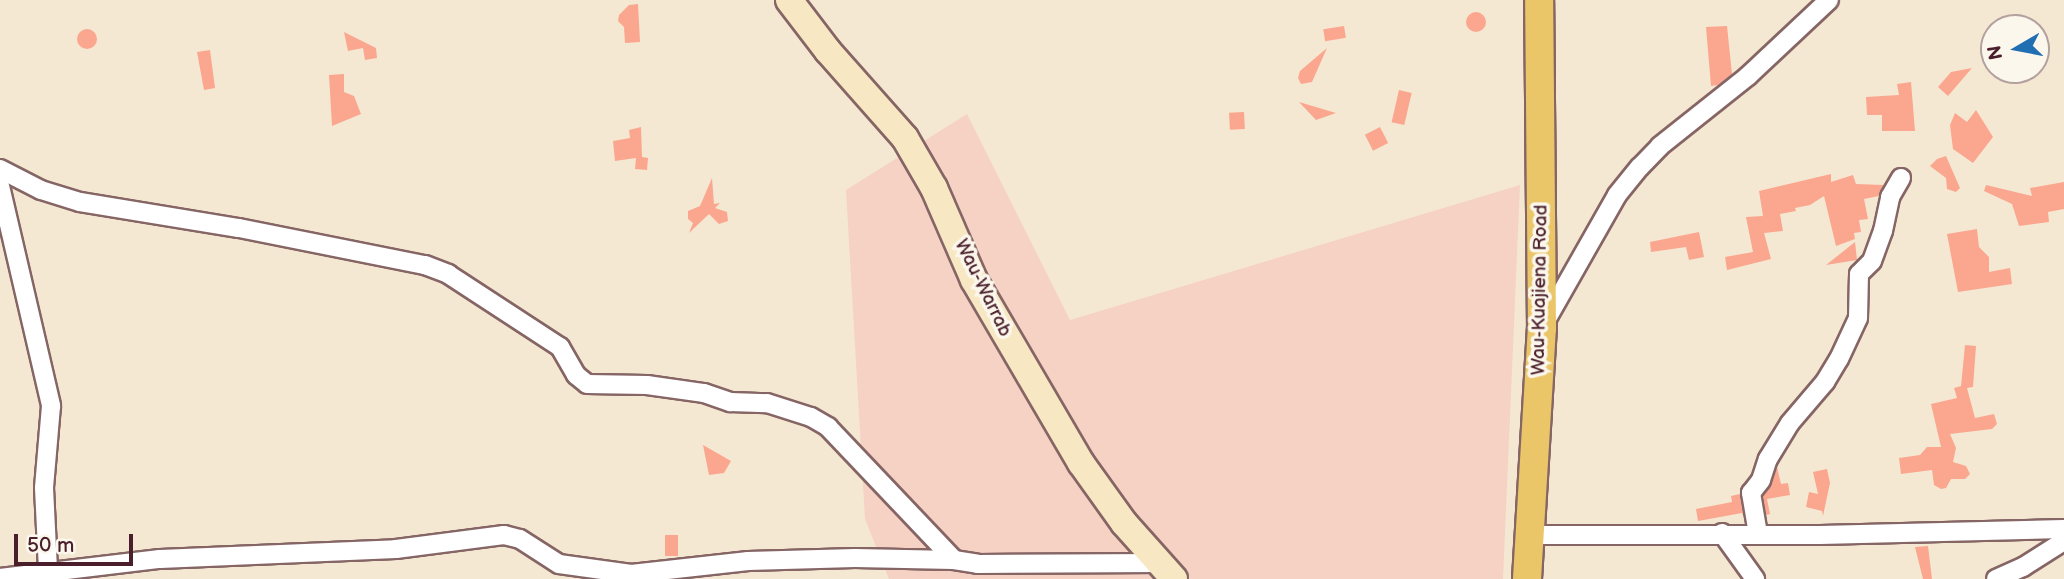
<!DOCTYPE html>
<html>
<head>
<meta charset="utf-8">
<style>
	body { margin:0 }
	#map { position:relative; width:2064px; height:579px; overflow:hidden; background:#f5e8d2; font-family:"Balsamiq Sans",sans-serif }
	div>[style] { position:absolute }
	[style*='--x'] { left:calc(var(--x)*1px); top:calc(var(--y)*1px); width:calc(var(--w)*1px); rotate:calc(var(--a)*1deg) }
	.built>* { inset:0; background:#f6d2c4 }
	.building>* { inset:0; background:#fba68f; transform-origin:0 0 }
	.round { border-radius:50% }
	.roads { filter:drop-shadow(2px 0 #866565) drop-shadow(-2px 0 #866565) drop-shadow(0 2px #866565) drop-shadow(0 -2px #866565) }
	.street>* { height:18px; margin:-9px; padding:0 9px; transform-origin:9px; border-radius:9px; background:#fff }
	.secondary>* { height:26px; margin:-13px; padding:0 13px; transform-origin:13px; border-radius:13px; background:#f7e8c3 }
	.primary>* { height:28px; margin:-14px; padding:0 14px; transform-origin:14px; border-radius:14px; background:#ebc669 }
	span { translate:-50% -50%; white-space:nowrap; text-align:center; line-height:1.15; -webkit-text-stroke:7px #fbf7ec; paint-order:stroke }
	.street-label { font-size:19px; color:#4a1f2b }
	.north { position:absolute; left:1980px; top:14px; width:70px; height:70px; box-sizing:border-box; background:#fbf7ec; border:2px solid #b4a19f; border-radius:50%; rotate:260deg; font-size:19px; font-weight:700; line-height:28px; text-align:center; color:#4a1f2b }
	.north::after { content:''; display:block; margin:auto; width:24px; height:32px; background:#1f6fb2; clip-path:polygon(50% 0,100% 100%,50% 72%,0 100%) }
	.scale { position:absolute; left:14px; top:534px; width:119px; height:32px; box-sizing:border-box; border:4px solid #4a1f2b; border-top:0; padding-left:9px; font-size:21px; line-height:24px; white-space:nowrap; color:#4a1f2b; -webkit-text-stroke:5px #fbf7ec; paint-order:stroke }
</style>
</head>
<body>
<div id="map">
	<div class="built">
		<i style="clip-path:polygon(967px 114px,1070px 320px,1520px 185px,1503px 579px,889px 579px,865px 519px,846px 190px)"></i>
	</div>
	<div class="building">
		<i style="clip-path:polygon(638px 4px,640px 42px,625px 43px,624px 27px,618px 21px,619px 15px,629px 5px)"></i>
		<i class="round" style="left:1466px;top:12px;width:20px;height:20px"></i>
		<i style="left:1344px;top:26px;width:12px;height:21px;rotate:81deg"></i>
		<i style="clip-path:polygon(1727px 26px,1732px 74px,1718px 85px,1711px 86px,1706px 27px)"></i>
		<i class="round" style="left:77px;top:29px;width:20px;height:20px"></i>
		<i style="clip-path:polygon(344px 32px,376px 48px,377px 58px,365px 60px,363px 48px,348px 51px)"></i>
		<i style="clip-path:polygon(1327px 48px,1312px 82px,1301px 84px,1298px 78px,1300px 71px)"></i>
		<i style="clip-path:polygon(210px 50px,215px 88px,204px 90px,197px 52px)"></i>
		<i style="clip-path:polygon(1972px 68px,1948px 96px,1938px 87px,1951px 72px)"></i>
		<i style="clip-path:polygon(344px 74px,344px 92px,354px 96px,361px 114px,332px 126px,329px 75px)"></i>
		<i style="clip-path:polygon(1911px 82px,1915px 131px,1882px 131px,1882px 115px,1867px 115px,1866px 97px,1899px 95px,1897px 84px)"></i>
		<i style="left:1399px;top:90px;width:13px;height:33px;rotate:13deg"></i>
		<i style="clip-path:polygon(1299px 102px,1336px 113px,1316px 120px)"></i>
		<i style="clip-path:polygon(1976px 110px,1993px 137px,1973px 163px,1953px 149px,1950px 125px,1955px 113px,1967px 122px)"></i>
		<i style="left:1244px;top:112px;width:17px;height:15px;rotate:87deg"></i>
		<i style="clip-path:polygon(641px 127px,642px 157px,648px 158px,647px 170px,635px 169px,636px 158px,615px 161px,613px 141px,630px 138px,629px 130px)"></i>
		<i style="left:1380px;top:127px;width:18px;height:17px;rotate:63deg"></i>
		<i style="clip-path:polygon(1946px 156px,1960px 188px,1956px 192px,1947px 189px,1946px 178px,1930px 166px,1937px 159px)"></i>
		<i style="clip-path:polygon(1831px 174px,1831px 182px,1853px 175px,1856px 184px,1884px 185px,1879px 196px,1864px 199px,1868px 219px,1859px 220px,1861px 232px,1854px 233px,1855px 239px,1836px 246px,1824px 196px,1810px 205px,1795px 208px,1796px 211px,1780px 214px,1783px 231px,1764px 233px,1771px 259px,1727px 270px,1725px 257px,1753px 252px,1746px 217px,1763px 216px,1759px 191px)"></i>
		<i style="clip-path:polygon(712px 178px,714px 204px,720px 203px,715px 208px,727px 212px,728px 221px,719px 224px,709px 214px,689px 233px,693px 223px,688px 219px,688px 211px,700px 206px)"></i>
		<i style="clip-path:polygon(2064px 182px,2064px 209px,2048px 212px,2049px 222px,2019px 226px,2012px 204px,1984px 191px,1986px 185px,2032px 196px,2030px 188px)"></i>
		<i style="clip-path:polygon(1977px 229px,1979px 247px,1989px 257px,1989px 272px,2010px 268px,2012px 284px,1958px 292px,1947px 234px)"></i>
		<i style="clip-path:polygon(1699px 232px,1704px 257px,1689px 260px,1686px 247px,1651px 252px,1650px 242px)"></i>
		<i style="clip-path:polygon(1855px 242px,1857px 260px,1826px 265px)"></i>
		<i style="clip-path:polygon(1965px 345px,1976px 346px,1973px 387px,1967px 388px,1975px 418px,1994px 414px,1997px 424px,1992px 429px,1950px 434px,1956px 448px,1953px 462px,1966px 466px,1970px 474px,1965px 479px,1951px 479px,1946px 488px,1941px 489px,1934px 485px,1932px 470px,1901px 474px,1899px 458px,1920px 455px,1927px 447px,1941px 447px,1931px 404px,1957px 398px,1954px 388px,1961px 386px)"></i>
		<i style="clip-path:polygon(703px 445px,731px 461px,724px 473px,709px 475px)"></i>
		<i style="clip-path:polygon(1777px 467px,1781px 484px,1788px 483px,1790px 495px,1767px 499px,1770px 514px,1766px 515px,1763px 496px)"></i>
		<i style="clip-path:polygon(1827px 469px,1830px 483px,1823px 516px,1822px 511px,1806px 507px,1809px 492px,1818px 494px,1813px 472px)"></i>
		<i style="clip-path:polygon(1740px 494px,1744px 519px,1742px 513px,1698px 521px,1696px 509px,1732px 502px,1731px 496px)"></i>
		<i style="left:665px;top:535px;width:13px;height:21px"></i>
		<i style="clip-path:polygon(1928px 546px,1932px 579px,1923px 579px,1915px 547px)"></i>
	</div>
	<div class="roads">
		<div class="street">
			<i style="--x:0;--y:169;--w:46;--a:27.1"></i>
			<i style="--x:41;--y:190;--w:41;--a:17.1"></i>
			<i style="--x:80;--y:202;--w:161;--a:9.3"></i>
			<i style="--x:239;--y:228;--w:190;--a:11.3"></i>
			<i style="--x:425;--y:265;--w:25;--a:21"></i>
			<i style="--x:448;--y:274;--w:134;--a:33.1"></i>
			<i style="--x:560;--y:347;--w:32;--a:60"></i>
			<i style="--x:576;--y:375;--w:14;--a:39"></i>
			<i style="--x:587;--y:384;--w:60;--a:1"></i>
			<i style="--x:647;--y:385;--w:58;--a:8"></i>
			<i style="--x:704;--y:393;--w:28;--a:19"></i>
			<i style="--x:730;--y:402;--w:37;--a:2"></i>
			<i style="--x:767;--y:403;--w:46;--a:17.7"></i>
			<i style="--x:811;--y:417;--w:20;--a:30"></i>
			<i style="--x:828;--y:427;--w:183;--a:46.5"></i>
			<i style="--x:0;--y:186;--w:226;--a:76.9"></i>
			<i style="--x:51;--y:406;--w:82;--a:94.9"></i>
			<i style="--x:44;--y:488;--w:83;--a:87.2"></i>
			<i style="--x:1545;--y:322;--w:146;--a:-60.4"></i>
			<i style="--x:1617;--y:195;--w:36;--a:-51"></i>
			<i style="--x:1640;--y:167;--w:29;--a:-46"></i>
			<i style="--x:1660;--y:146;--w:112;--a:-38.5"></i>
			<i style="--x:1748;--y:76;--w:111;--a:-43.2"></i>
			<i style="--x:1722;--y:533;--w:57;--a:54.3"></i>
			<i style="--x:1758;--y:534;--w:42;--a:-99.7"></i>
			<i style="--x:1751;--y:493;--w:16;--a:-52"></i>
			<i style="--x:1761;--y:480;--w:22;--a:-72"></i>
			<i style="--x:1768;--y:459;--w:42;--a:-58.6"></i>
			<i style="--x:1790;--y:423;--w:54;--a:-49.5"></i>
			<i style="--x:1825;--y:382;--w:27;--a:-59"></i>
			<i style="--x:1839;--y:359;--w:45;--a:-65.1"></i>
			<i style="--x:1858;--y:318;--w:44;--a:-88.7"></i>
			<i style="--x:1859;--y:274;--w:18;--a:-45"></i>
			<i style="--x:1872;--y:261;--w:32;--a:-70"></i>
			<i style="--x:1883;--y:231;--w:35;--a:-78"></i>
			<i style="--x:1890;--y:197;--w:22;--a:-60"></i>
			<i style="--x:1532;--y:535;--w:288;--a:0"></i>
			<i style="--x:1820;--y:535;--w:244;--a:-1.4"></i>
			<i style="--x:0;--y:578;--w:161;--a:-6.8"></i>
			<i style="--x:160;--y:559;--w:236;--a:-2.4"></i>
			<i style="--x:396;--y:549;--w:109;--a:-7.4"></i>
			<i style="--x:504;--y:535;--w:16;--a:14"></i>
			<i style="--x:520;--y:539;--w:46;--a:32.7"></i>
			<i style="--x:559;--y:564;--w:73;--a:7.9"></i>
			<i style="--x:631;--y:574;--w:118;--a:-6.3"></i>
			<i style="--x:748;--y:561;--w:107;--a:-1.6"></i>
			<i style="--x:855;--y:558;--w:99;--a:1.2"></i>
			<i style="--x:954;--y:560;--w:24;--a:9"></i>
			<i style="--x:978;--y:564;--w:182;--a:-0.3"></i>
			<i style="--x:1996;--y:579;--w:30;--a:-24"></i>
			<i style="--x:2023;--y:567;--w:49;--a:-32.4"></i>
		</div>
		<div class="secondary">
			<i style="--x:789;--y:0;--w:64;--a:52.6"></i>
			<i style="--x:828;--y:51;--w:116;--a:48.5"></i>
			<i style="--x:905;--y:138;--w:58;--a:59.9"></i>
			<i style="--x:934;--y:188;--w:100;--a:66.5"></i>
			<i style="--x:974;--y:280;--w:212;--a:59.7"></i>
			<i style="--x:1081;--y:463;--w:74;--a:54.4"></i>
			<i style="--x:1124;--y:523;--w:75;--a:48.2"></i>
		</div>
		<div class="primary">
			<i style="--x:1527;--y:579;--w:251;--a:-86.6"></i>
			<i style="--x:1542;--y:328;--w:328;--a:-90.5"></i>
		</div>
	</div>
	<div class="street-label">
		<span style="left:983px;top:288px;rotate:64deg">Wau-Warrab</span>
		<span style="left:1540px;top:290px;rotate:-89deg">Wau-Kuajiena Road</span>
	</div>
	<div class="north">N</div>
	<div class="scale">50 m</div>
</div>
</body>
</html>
